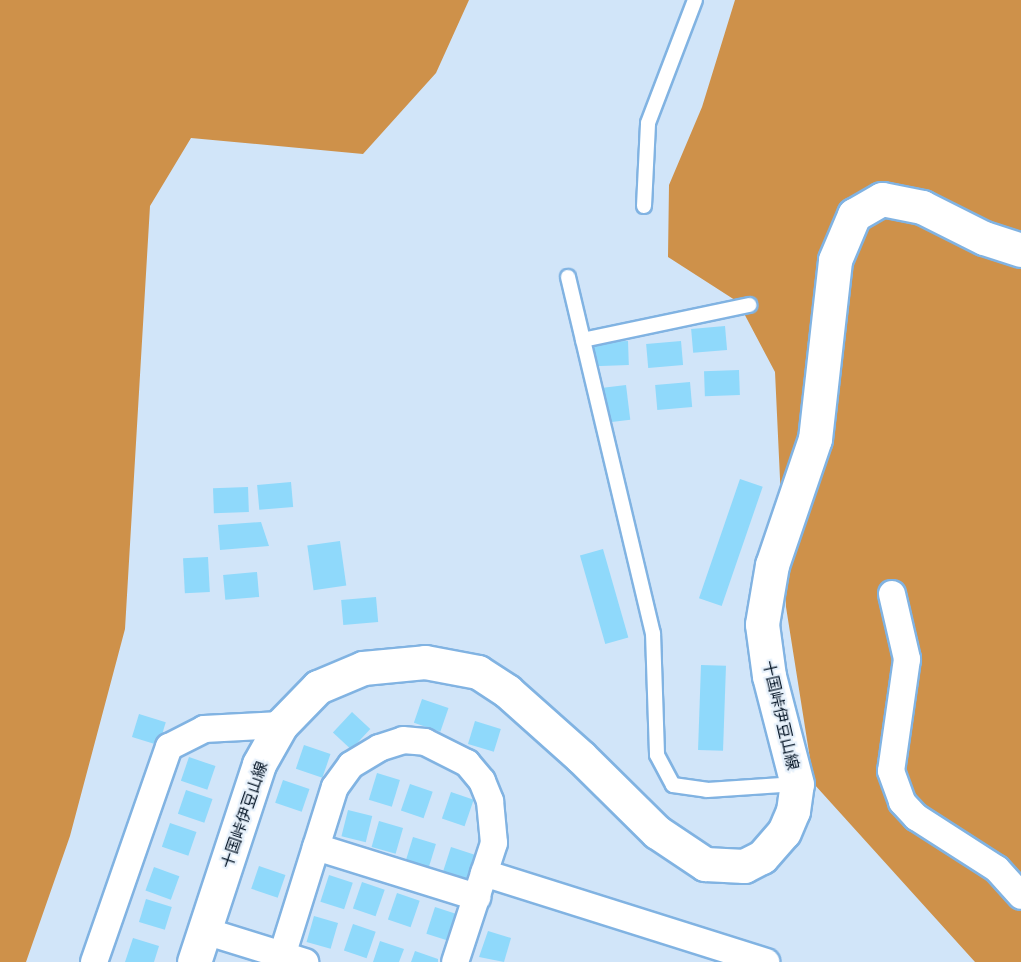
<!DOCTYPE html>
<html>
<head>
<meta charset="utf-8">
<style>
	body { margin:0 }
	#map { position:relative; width:1021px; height:962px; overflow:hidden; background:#d1e5f9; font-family:"Source Serif 4","Noto Sans JP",serif }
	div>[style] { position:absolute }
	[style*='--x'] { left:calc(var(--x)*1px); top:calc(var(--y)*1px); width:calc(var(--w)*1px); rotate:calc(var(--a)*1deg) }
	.forest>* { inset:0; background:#ce914a }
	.building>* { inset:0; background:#8fd9fb; transform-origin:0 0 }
	.roads { filter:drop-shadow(2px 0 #81b3e2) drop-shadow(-2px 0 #81b3e2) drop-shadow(0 2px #81b3e2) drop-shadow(0 -2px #81b3e2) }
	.service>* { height:14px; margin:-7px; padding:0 7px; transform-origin:7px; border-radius:7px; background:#fff }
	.minor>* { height:26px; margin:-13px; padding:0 13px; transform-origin:13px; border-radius:13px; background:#fff }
	.secondary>* { height:33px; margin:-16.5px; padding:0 16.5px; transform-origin:16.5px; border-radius:16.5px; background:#fff }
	span { translate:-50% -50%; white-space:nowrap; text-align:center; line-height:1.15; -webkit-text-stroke:4.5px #e7f1fb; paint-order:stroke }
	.street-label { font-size:16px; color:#011122 }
</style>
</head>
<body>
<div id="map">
	<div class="forest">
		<i style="clip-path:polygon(0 0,469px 0,436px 73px,363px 154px,191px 138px,150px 206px,125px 629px,70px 836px,26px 962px,0 962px)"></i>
		<i style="clip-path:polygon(735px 0,1021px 0,1021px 962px,975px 962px,814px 784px,786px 607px,775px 372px,738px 302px,668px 257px,669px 185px,702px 107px)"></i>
	</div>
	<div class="building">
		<i style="left:725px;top:326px;width:24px;height:34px;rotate:85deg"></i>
		<i style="left:628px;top:341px;width:24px;height:35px;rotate:88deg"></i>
		<i style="left:681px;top:341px;width:24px;height:35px;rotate:85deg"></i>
		<i style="left:739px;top:370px;width:25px;height:35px;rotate:88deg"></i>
		<i style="left:690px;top:382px;width:25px;height:35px;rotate:85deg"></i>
		<i style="left:626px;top:385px;width:35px;height:25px;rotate:83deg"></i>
		<i style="left:740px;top:479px;width:24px;height:126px;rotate:19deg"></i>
		<i style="left:291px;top:482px;width:25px;height:34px;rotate:85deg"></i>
		<i style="left:248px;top:487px;width:25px;height:35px;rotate:88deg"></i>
		<i style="clip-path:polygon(261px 522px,269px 546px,220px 550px,218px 525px)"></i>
		<i style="left:340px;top:541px;width:45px;height:33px;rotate:82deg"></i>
		<i style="left:603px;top:549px;width:92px;height:24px;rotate:74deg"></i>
		<i style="left:208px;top:557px;width:35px;height:25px;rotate:87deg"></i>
		<i style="left:257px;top:572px;width:25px;height:34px;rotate:85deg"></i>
		<i style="left:376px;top:597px;width:25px;height:35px;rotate:85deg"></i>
		<i style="left:701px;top:665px;width:25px;height:85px;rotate:2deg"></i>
		<i style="left:422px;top:699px;width:28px;height:25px;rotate:19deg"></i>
		<i style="left:352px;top:712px;width:25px;height:28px;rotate:43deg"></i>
		<i style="left:139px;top:714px;width:28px;height:24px;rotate:17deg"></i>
		<i style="left:475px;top:721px;width:27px;height:24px;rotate:17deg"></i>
		<i style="left:304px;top:745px;width:28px;height:25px;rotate:19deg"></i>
		<i style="left:189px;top:757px;width:28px;height:25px;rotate:19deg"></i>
		<i style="left:377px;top:773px;width:24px;height:28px;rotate:17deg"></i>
		<i style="left:283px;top:780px;width:28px;height:24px;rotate:19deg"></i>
		<i style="left:410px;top:784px;width:24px;height:28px;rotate:19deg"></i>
		<i style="left:186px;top:790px;width:28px;height:25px;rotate:19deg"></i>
		<i style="left:451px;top:792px;width:24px;height:28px;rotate:19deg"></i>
		<i style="left:348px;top:810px;width:25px;height:27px;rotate:14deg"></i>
		<i style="left:379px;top:821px;width:25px;height:27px;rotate:16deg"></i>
		<i style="left:170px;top:823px;width:28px;height:25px;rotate:19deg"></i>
		<i style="left:413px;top:837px;width:24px;height:28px;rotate:17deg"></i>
		<i style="left:451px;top:847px;width:25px;height:27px;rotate:18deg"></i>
		<i style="left:259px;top:866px;width:28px;height:24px;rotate:19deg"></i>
		<i style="left:154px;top:867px;width:27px;height:25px;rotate:20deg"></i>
		<i style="left:329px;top:875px;width:25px;height:28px;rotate:18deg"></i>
		<i style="left:362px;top:882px;width:24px;height:28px;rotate:19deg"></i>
		<i style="left:397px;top:893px;width:24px;height:28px;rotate:19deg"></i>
		<i style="left:146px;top:899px;width:27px;height:24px;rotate:17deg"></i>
		<i style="left:435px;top:907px;width:25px;height:28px;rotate:18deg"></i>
		<i style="left:314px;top:916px;width:25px;height:27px;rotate:16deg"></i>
		<i style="left:353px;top:924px;width:24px;height:28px;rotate:19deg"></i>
		<i style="clip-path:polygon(488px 931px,511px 938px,504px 962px,479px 957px)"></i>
		<i style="clip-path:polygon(133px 938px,159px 946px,154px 962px,125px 962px)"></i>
		<i style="clip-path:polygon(380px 941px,404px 949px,399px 962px,373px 962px)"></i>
		<i style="clip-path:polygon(415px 951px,438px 959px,438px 962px,411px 962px)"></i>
	</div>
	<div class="roads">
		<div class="service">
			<i style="--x:644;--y:206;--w:83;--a:-87.2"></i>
			<i style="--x:648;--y:123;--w:132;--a:-69.1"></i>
			<i style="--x:568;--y:277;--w:366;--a:76.6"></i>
			<i style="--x:653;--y:633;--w:122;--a:88.1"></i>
			<i style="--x:657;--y:755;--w:34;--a:62"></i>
			<i style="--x:673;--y:785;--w:34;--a:8"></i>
			<i style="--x:707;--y:790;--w:90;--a:-3.8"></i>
			<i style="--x:583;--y:340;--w:170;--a:-11.9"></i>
		</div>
		<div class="minor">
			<i style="--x:892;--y:594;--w:67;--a:77"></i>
			<i style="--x:907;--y:659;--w:113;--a:98.1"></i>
			<i style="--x:891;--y:771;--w:33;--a:70"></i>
			<i style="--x:902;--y:802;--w:21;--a:47"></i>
			<i style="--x:916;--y:817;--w:96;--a:32.7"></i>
			<i style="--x:997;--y:869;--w:36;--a:48"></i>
			<i style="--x:316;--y:847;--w:169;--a:17.3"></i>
			<i style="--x:484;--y:873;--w:296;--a:17.5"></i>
			<i style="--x:205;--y:931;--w:105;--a:17.2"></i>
			<i style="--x:94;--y:962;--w:228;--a:-70.8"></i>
			<i style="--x:169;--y:747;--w:39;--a:-27"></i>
			<i style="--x:204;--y:729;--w:77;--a:-3"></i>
			<i style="--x:280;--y:962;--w:183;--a:-72.6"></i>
			<i style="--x:335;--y:787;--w:27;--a:-54"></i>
			<i style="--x:351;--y:765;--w:33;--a:-31"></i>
			<i style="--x:379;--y:748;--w:25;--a:-18"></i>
			<i style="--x:403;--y:740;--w:22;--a:5"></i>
			<i style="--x:425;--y:742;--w:47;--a:26.6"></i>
			<i style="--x:467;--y:763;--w:23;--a:50"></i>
			<i style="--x:482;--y:781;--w:22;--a:68"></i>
			<i style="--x:490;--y:801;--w:42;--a:84.6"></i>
			<i style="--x:494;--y:843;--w:125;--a:108.1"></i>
		</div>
		<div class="secondary">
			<i style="--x:194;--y:962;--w:208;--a:-71.8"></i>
			<i style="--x:259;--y:764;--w:45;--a:-60.6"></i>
			<i style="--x:281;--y:725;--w:53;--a:-45.8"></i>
			<i style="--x:318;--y:687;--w:49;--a:-22.9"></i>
			<i style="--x:363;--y:668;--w:62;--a:-5.5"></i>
			<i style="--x:425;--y:662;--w:54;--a:10.7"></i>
			<i style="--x:478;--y:672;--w:35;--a:33"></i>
			<i style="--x:507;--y:691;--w:99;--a:41.7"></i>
			<i style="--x:581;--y:757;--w:107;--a:44.6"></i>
			<i style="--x:657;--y:832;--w:58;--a:33.7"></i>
			<i style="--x:705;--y:864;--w:39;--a:3"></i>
			<i style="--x:744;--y:866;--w:20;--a:-27"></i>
			<i style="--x:762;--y:857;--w:33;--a:-49"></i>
			<i style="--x:784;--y:832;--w:23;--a:-67"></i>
			<i style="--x:793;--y:811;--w:27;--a:-82"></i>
			<i style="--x:797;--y:784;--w:112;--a:-104.5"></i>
			<i style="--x:769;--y:676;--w:52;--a:-97.7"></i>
			<i style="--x:762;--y:624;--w:60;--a:-80.4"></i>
			<i style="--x:772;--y:565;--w:133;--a:-71.2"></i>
			<i style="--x:815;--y:439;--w:180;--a:-83.6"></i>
			<i style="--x:835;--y:260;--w:49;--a:-67.1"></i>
			<i style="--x:854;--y:215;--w:32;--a:-30"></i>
			<i style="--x:882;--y:199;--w:41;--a:11.3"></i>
			<i style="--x:922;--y:207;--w:69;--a:26.6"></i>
			<i style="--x:984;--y:238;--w:39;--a:18"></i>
		</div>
	</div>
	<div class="street-label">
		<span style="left:781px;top:715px;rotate:77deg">十国峠伊豆山線</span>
		<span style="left:244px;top:815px;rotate:-71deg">十国峠伊豆山線</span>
	</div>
</div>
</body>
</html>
